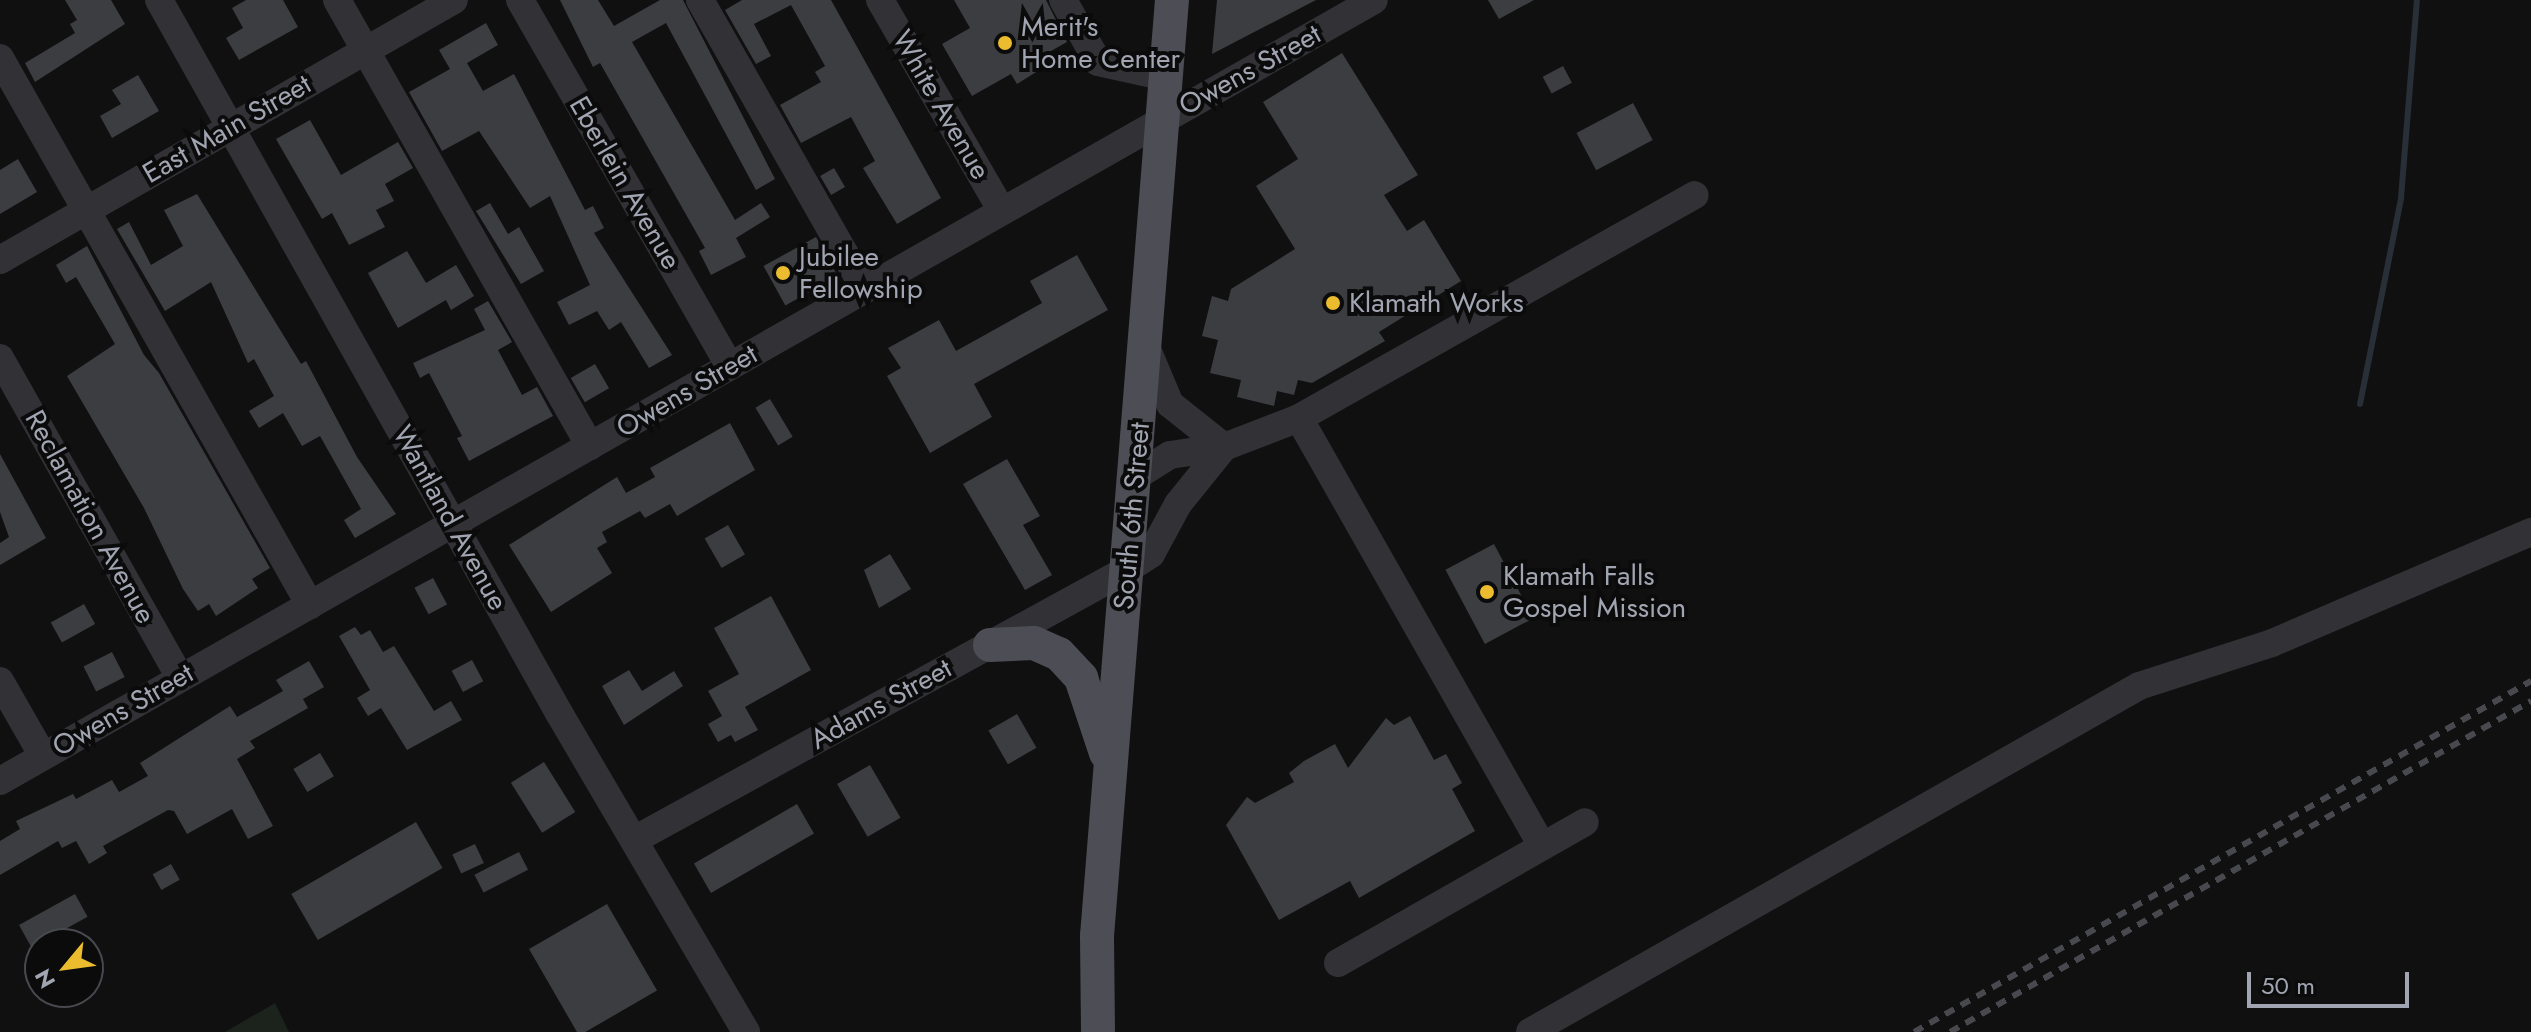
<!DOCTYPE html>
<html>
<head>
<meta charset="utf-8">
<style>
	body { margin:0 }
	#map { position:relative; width:2531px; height:1032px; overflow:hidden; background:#101011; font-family:Jost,sans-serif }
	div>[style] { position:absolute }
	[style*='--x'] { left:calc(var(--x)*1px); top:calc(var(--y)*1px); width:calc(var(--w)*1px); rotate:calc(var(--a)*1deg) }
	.green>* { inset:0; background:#1c231d }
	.stream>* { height:6px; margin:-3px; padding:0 3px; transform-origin:3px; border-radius:3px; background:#292f36 }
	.building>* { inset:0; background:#3c3d41; transform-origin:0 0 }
	.minor>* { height:28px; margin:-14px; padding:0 14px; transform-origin:14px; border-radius:14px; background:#313136 }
	.major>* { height:34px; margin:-17px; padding:0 17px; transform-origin:17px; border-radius:17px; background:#4d4e55 }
	.rail>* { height:6px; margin-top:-3px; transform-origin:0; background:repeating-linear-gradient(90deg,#48494f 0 10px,transparent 0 18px) }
	.dots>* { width:22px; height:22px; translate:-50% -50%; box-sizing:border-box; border:4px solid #0b0b0c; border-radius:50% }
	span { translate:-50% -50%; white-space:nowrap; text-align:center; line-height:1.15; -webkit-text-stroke:8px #0b0b0c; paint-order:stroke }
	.poi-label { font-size:28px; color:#a1a5b1 }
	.left { translate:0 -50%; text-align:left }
	.street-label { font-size:28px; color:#a1a5b1 }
	.north { position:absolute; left:24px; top:928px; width:80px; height:80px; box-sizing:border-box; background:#0b0b0c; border:2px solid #47494e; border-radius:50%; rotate:241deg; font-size:22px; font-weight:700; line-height:32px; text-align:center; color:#a1a5b1 }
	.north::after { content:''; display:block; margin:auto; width:28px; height:36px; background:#ebbc2e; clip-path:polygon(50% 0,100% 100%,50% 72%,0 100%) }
	.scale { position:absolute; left:2247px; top:972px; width:162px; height:36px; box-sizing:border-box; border:4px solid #a1a5b1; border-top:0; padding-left:10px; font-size:24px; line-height:28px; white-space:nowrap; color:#a1a5b1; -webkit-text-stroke:6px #0b0b0c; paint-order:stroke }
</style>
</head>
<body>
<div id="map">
	<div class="green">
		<i style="clip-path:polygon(275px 1003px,289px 1032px,225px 1032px)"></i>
	</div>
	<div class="stream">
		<i style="--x:2360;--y:404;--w:210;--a:-78.7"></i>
		<i style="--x:2401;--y:198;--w:199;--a:-85.4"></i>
	</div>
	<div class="building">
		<i style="clip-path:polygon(65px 0,111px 0,125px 24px,35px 82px,25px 63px,75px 33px,70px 24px,77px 20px)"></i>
		<i style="clip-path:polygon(246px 0,283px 0,298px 27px,239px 60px,226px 38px,243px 28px,232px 8px)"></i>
		<i style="clip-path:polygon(560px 0,598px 0,614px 26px,660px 0,683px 0,775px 179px,756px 190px,666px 23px,632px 42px,735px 220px,761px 203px,770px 217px,736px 238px,746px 257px,711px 275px,699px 251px,705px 248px,600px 63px,593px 67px)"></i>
		<i style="clip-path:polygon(742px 0,831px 0,941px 198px,897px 224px,863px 168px,875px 161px,851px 117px,801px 143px,780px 105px,821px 82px,815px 72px,825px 66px,791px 5px,754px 24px,771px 56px,756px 64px,725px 10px)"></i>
		<i style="clip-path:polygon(954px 0,1046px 0,1067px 42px,1035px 60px,1041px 69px,1017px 84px,1011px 74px,972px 96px,942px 44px,970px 28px)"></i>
		<i style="clip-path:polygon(1217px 0,1316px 0,1212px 54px)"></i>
		<i style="clip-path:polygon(1488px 0,1534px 0,1499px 19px)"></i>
		<i style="clip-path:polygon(486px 23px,498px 45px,467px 63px,483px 91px,514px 74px,585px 210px,593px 206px,604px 228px,594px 233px,672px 355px,649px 368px,621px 322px,609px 330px,597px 311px,569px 325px,557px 302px,590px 285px,550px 196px,530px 208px,479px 131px,442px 151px,409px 92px,450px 69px,439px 50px)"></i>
		<i style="clip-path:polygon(1342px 53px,1418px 175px,1384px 195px,1407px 231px,1424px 220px,1461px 281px,1379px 332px,1385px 341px,1312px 383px,1298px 380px,1294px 395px,1277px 391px,1274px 406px,1237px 397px,1241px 380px,1210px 373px,1218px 340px,1202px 336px,1212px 296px,1228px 301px,1231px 289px,1295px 249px,1256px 186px,1298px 159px,1263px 102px)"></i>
		<i style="left:1563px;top:66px;width:19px;height:23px;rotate:62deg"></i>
		<i style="clip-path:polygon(138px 75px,159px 111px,112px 138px,100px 116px,121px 104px,112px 90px)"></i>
		<i style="left:1633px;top:103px;width:42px;height:64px;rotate:62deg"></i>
		<i style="clip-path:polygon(310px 120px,341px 175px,398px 142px,413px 168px,385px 184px,394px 201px,376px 210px,385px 227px,349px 245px,332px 213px,322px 219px,276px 139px)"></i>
		<i style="clip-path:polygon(18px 159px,37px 192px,0 214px,0 170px)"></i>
		<i style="left:834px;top:168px;width:22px;height:16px;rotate:60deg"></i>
		<i style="clip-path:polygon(197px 194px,301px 364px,306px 361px,357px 457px,396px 514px,355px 538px,344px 520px,361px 509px,320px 436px,302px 446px,283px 413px,259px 428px,249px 411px,274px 396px,254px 359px,248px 363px,211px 282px,165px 311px,117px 229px,129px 222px,151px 265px,183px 246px,164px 210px)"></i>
		<i style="clip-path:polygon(490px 203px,508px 234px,519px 227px,544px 271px,521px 284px,476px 211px)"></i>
		<i style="left:816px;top:237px;width:45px;height:60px;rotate:61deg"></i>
		<i style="clip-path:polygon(87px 246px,144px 355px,159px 373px,270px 568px,252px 579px,258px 588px,216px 616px,209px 604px,198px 611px,183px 589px,144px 508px,67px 376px,115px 344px,76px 277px,66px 283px,56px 265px)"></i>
		<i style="clip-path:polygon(407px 251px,426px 283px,456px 265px,474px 296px,451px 310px,446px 300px,398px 328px,368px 273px)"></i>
		<i style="clip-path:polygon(1077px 255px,1108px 310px,974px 384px,992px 417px,930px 453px,887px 376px,901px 368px,888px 348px,939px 320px,956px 351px,1042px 303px,1030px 281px)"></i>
		<i style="clip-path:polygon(488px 301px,512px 342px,498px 350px,522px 395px,537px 387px,553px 416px,469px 461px,457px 438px,462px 436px,429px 373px,420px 378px,413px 363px,485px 330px,474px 309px)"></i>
		<i style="left:595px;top:364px;width:28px;height:28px;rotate:60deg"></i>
		<i style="left:770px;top:399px;width:44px;height:17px;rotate:59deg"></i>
		<i style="clip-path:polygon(730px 423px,755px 470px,677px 516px,670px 504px,645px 518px,640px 511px,602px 532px,607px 542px,597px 548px,612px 573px,551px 612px,509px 545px,617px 477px,626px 493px,655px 477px,650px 468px)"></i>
		<i style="clip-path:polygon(0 454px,46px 538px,0 565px,0 543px,9px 537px,0 512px)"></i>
		<i style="clip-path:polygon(1007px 459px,1040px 516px,1023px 525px,1052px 575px,1025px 590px,963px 484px)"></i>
		<i style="left:728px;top:525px;width:34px;height:27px;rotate:60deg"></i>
		<i style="left:1494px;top:544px;width:84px;height:55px;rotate:62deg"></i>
		<i style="clip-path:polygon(890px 554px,911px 589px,879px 608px,864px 570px)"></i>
		<i style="left:433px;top:578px;width:30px;height:21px;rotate:62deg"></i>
		<i style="clip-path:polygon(771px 596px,811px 670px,745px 707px,758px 730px,735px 742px,731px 735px,718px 742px,708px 724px,722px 716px,708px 691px,739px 674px,714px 628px)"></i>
		<i style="left:84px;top:604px;width:23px;height:38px;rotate:61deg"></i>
		<i style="clip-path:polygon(355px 627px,361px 635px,370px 630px,383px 652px,394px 646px,434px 711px,451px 701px,462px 720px,407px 750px,381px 708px,368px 716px,357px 698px,370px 690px,339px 636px)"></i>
		<i style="left:112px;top:652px;width:28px;height:32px;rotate:63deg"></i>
		<i style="left:472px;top:660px;width:24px;height:23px;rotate:62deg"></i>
		<i style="clip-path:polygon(309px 661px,324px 687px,303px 699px,308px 708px,250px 741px,255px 748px,237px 759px,273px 826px,248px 839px,232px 809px,187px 834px,174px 811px,168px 810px,103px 846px,107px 853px,89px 864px,76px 841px,62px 848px,58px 841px,0 875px,0 841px,20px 829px,16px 821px,73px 794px,76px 799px,112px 780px,119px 792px,148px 776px,140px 763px,230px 706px,237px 717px,283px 691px,276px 680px)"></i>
		<i style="clip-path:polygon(629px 670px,642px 691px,674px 671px,683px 686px,624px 725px,602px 686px)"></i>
		<i style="left:1017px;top:714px;width:39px;height:33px;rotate:60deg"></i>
		<i style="clip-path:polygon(1410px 716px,1434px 760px,1446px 754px,1462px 783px,1452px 789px,1475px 831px,1359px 898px,1350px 881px,1279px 920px,1226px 825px,1247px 797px,1255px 803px,1294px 782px,1289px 773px,1304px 761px,1335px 744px,1348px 768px,1386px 718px,1394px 725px)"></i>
		<i style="left:320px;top:753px;width:27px;height:31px;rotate:59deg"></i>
		<i style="left:544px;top:762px;width:59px;height:39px;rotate:58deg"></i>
		<i style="left:870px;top:765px;width:61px;height:38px;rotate:60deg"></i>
		<i style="left:797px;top:804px;width:34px;height:119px;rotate:60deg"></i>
		<i style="left:416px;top:822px;width:53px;height:144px;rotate:60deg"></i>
		<i style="left:475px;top:844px;width:21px;height:25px;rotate:65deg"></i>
		<i style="left:519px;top:852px;width:20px;height:50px;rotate:63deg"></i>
		<i style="left:171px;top:864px;width:18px;height:21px;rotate:61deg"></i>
		<i style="left:75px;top:894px;width:26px;height:64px;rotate:61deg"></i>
		<i style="left:607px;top:904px;width:100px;height:90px;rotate:60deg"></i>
	</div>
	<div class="minor">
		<i style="--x:159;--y:0;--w:818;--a:60.71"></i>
		<i style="--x:559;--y:713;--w:370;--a:59.6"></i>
		<i style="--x:337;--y:0;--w:513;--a:60.44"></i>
		<i style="--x:520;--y:0;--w:422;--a:60.2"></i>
		<i style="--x:700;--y:0;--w:333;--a:60.3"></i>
		<i style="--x:880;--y:0;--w:242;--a:60"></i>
		<i style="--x:1063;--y:0;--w:71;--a:60.6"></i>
		<i style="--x:1098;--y:62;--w:70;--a:12.4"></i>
		<i style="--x:0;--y:58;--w:629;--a:60.46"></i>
		<i style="--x:0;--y:260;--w:523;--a:-29.8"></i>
		<i style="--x:1146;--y:347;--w:62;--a:67.2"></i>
		<i style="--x:1170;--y:404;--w:69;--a:38.5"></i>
		<i style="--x:0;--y:358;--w:366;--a:60.6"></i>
		<i style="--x:1299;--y:418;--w:492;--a:60.4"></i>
		<i style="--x:1135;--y:477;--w:41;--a:-32.2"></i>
		<i style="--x:1170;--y:455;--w:55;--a:-8.4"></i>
		<i style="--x:0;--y:681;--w:86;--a:60.2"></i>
		<i style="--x:0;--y:781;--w:1580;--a:-29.61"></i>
		<i style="--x:634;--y:840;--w:563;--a:-28.75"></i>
		<i style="--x:1128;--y:569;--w:27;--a:-33"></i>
		<i style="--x:1151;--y:554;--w:57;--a:-61.6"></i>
		<i style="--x:1178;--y:504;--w:73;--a:-51.1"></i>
		<i style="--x:1224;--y:447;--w:80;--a:-21.1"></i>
		<i style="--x:1299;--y:418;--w:454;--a:-29.4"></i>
		<i style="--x:1338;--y:963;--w:284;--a:-29.7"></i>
		<i style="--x:1530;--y:1032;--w:700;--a:-29.6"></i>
		<i style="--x:2139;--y:686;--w:140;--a:-17.9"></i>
		<i style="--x:2272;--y:643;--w:282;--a:-23.2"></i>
	</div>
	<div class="major">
		<i style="--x:990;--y:645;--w:44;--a:-2.6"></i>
		<i style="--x:1034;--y:643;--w:27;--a:24"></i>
		<i style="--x:1059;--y:654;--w:33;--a:47"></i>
		<i style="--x:1081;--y:678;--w:79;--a:71.6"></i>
		<i style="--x:1098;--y:1032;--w:96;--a:-90.6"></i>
		<i style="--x:1097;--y:936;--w:939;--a:-85.42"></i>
	</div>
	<div class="rail">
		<i style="--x:1914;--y:1032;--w:710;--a:-29.63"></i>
		<i style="--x:1950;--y:1032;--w:669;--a:-29.67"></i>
	</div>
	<div class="dots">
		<i style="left:1005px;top:43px;background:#ebbc2e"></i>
		<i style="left:783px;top:273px;background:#ebbc2e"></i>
		<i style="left:1333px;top:303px;background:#ebbc2e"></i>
		<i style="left:1487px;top:592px;background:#ebbc2e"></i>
	</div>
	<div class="poi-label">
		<span class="left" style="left:1021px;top:43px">Merit's<br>Home Center</span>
		<span class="left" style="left:799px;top:273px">Jubilee<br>Fellowship</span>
		<span class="left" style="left:1349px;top:303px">Klamath Works</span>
		<span class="left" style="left:1503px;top:592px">Klamath Falls<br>Gospel Mission</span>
	</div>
	<div class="street-label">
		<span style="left:1250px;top:70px;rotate:-29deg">Owens Street</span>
		<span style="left:941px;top:105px;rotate:60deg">White Avenue</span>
		<span style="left:227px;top:129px;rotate:-30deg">East Main Street</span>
		<span style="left:625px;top:183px;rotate:60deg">Eberlein Avenue</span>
		<span style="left:687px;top:391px;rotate:-30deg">Owens Street</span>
		<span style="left:1132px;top:516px;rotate:-85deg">South 6th Street</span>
		<span style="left:90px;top:517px;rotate:61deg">Reclamation Avenue</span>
		<span style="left:450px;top:518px;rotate:61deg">Wantland Avenue</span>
		<span style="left:881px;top:704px;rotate:-29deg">Adams Street</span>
		<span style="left:123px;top:710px;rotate:-30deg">Owens Street</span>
	</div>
	<div class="north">N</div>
	<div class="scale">50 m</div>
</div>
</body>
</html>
